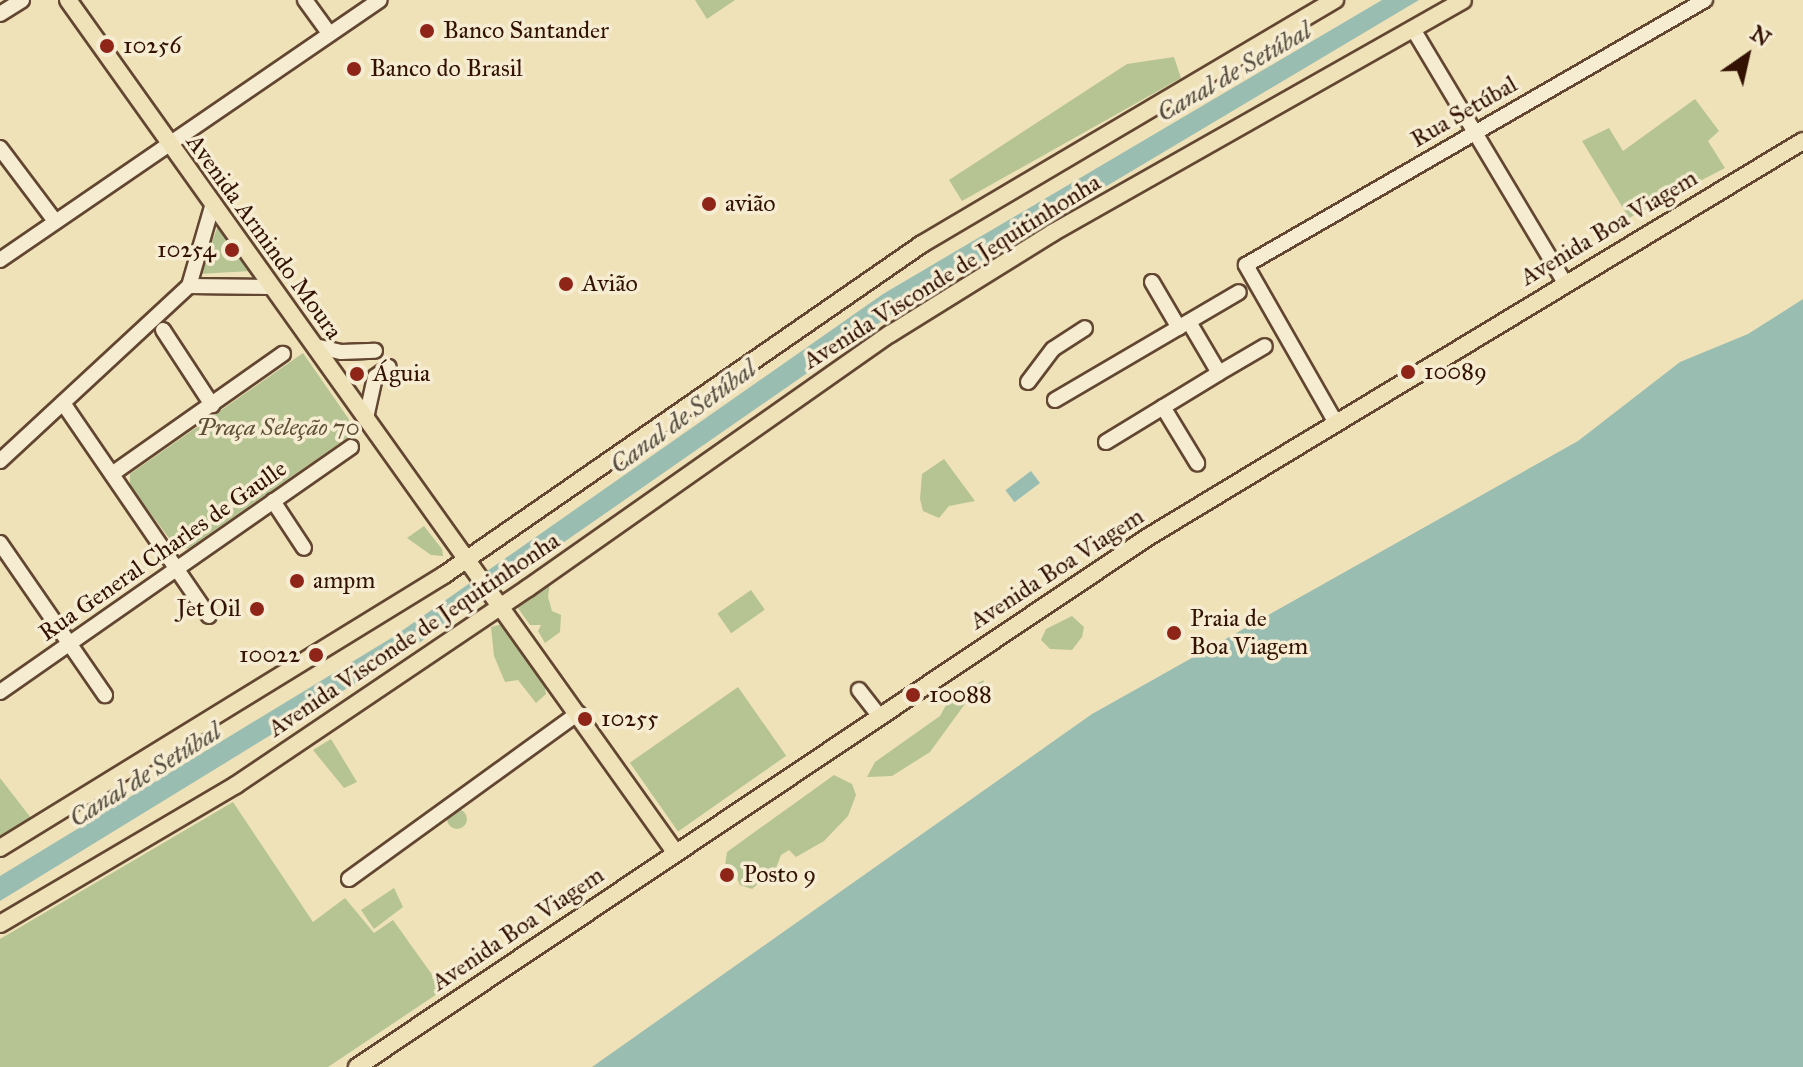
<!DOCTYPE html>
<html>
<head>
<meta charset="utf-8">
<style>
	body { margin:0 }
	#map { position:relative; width:1803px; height:1067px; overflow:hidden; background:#efe2b9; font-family:"IM FELL Great Primer",serif }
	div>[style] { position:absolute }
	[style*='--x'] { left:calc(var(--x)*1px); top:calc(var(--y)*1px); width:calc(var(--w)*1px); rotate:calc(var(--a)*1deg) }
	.green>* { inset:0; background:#b5c492; transform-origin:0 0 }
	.round { border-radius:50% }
	.water>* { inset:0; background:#9abdb2; transform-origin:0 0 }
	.roads { filter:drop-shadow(2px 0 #624631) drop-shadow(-2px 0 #624631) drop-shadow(0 2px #624631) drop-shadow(0 -2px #624631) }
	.minor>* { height:14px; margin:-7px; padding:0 7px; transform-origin:7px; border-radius:7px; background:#f5ecd2 }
	.major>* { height:16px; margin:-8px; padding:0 8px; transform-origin:8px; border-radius:8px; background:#efe2b9 }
	.dots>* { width:22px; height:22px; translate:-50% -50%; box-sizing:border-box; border:4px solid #f5ecd2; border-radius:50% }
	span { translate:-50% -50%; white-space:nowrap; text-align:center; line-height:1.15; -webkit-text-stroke:7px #f5ecd2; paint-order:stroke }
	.poi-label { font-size:24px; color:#331204 }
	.left { translate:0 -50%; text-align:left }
	.right { translate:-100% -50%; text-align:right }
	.street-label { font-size:24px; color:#331204 }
	.park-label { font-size:24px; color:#605036; font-style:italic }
	.water-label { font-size:26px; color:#574e41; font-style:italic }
	.north { position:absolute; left:1707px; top:16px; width:80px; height:80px; -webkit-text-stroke:6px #f5ecd2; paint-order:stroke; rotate:34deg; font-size:22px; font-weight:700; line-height:32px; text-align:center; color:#331204 }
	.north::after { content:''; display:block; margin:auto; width:28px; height:36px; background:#331204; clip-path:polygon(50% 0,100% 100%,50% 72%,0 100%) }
</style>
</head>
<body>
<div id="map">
	<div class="green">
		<i style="clip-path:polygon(695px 0,735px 0,707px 19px)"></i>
		<i style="clip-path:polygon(1174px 57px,1181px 78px,962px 201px,949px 180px,1127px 64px)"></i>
		<i style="clip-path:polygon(1695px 99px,1719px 131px,1708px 141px,1725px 168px,1629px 218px,1582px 141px,1609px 128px,1623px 151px)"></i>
		<i style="clip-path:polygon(219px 224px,251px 270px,251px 271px,198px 274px)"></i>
		<i style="clip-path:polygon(303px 353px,357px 431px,189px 548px,178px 550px,130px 486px,130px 474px)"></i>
		<i style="clip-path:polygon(944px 459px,975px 501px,949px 506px,939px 518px,923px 511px,920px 499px,922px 474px)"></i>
		<i style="clip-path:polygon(424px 526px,442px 549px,443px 556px,431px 555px,407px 538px)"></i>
		<i style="clip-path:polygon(550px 582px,548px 597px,552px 611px,561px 615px,560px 632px,545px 643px,538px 631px,541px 625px,530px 625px,513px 601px)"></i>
		<i style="left:751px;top:590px;width:24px;height:41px;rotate:55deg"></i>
		<i style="clip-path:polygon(1072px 616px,1084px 627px,1082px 637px,1072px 650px,1050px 649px,1041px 640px,1046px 629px)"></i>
		<i style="clip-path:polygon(506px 623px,536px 673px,543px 675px,546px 694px,536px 703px,518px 680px,505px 682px,494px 656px,491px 627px)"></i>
		<i style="clip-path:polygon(984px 680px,982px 689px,970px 697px,930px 752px,892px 776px,867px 777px,875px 762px,940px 716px,951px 696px)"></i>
		<i style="left:738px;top:687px;width:84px;height:132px;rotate:55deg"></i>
		<i style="clip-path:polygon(331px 739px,357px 782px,344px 788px,313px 750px)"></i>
		<i style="clip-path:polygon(834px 775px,852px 784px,856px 795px,848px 816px,824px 841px,796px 857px,789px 850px,781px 855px,776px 868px,752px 889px,740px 885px,732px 867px,725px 866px,727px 852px)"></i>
		<i style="clip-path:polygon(0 778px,31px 818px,0 837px)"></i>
		<i style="clip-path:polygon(233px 802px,313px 922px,345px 898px,374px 933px,393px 920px,443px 990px,328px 1067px,0 1067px,0 939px)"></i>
		<i class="round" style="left:447px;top:809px;width:20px;height:20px"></i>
		<i style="clip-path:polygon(394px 888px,403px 907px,374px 929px,361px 910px)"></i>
	</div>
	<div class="water">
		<i style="clip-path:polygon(1382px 0,1419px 0,895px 312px,403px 654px,0 901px,0 876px,393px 637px,883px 294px)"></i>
		<i style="clip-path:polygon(1803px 299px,1803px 1067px,592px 1067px,1092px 714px,1578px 441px,1680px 362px,1748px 334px)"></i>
		<i style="left:1031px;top:471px;width:15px;height:32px;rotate:53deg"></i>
	</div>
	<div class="roads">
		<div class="minor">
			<i style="--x:305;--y:0;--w:41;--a:54"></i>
			<i style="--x:0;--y:14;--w:26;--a:-32"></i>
			<i style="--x:1413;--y:29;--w:296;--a:59.1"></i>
			<i style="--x:0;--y:148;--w:91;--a:53"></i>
			<i style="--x:0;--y:260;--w:460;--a:-34.4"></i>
			<i style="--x:1152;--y:282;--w:53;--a:59.6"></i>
			<i style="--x:189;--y:286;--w:83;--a:0.7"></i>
			<i style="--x:1189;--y:322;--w:59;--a:59.5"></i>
			<i style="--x:1219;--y:373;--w:53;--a:-30.4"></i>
			<i style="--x:163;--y:330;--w:90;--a:56.8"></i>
			<i style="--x:315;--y:346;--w:27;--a:13"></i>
			<i style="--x:341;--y:352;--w:34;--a:-2"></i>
			<i style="--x:1028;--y:382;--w:41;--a:-52.9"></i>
			<i style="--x:1053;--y:349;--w:38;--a:-33"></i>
			<i style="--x:1055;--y:400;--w:213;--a:-30.4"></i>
			<i style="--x:63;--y:403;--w:258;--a:55.6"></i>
			<i style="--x:1163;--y:407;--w:66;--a:58.7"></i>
			<i style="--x:366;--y:418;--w:42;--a:-77.6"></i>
			<i style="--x:375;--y:377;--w:17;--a:-36"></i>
			<i style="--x:1336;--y:423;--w:182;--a:-119.7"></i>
			<i style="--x:1246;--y:265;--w:530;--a:-30"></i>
			<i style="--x:1106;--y:442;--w:132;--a:-31.4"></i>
			<i style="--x:0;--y:461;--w:258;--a:-42.8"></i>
			<i style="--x:189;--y:286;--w:82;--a:-73.8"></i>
			<i style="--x:112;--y:474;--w:209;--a:-35.1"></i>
			<i style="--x:273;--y:501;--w:56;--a:56.6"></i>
			<i style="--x:0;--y:543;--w:185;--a:55.4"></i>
			<i style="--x:859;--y:690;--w:33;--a:52"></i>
			<i style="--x:0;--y:692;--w:428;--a:-34.9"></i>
			<i style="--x:349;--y:879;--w:283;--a:-35.9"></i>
		</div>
		<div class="major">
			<i style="--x:68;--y:0;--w:1046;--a:54.53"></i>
			<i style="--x:0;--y:848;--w:521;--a:-31.59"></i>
			<i style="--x:444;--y:575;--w:581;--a:-34.7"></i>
			<i style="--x:922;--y:244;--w:480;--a:-30.6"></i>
			<i style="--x:0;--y:924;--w:274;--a:-30.5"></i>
			<i style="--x:236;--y:785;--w:352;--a:-34"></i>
			<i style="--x:528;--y:588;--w:442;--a:-35.1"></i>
			<i style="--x:890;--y:334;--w:191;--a:-31.9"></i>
			<i style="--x:1052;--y:233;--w:472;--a:-29.5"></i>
			<i style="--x:357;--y:1067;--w:952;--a:-33.82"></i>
			<i style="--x:1148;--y:537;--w:765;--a:-31.16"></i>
		</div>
	</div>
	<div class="dots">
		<i style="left:427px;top:31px;background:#8f2418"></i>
		<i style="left:107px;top:46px;background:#8f2418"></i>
		<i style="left:354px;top:69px;background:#8f2418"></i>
		<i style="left:709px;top:204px;background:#8f2418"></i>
		<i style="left:232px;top:250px;background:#8f2418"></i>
		<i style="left:566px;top:284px;background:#8f2418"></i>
		<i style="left:1408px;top:372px;background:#8f2418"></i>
		<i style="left:357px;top:374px;background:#8f2418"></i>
		<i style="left:297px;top:581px;background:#8f2418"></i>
		<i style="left:257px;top:609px;background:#8f2418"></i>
		<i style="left:1174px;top:633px;background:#8f2418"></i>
		<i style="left:316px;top:655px;background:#8f2418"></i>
		<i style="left:913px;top:695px;background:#8f2418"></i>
		<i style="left:585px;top:719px;background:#8f2418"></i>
		<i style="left:727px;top:875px;background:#8f2418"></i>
	</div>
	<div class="poi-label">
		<span class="left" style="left:443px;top:31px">Banco Santander</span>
		<span class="left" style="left:123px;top:46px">10256</span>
		<span class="left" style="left:370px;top:69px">Banco do Brasil</span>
		<span class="left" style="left:725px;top:204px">avião</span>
		<span class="right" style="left:216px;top:250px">10254</span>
		<span class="left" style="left:582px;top:284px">Avião</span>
		<span class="left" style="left:1424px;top:372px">10089</span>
		<span class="left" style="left:373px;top:374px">Águia</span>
		<span class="left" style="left:313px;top:581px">ampm</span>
		<span class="right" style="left:241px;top:609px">Jet Oil</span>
		<span class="left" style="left:1190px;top:633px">Praia de<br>Boa Viagem</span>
		<span class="right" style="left:300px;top:655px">10022</span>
		<span class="left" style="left:929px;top:695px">10088</span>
		<span class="left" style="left:601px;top:719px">10255</span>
		<span class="left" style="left:743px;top:875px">Posto 9</span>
	</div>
	<div class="street-label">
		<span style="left:1464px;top:112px;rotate:-30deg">Rua Setúbal</span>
		<span style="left:1609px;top:228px;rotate:-31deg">Avenida Boa Viagem</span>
		<span style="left:264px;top:237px;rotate:54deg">Avenida Armindo Moura</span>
		<span style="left:952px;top:272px;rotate:-32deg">Avenida Visconde de Jequitinhonha</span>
		<span style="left:163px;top:551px;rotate:-35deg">Rua General Charles de Gaulle</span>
		<span style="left:1057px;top:569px;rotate:-33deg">Avenida Boa Viagem</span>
		<span style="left:414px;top:635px;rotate:-34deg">Avenida Visconde de Jequitinhonha</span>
		<span style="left:518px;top:929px;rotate:-34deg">Avenida Boa Viagem</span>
	</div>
	<div class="park-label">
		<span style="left:278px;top:428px">Praça Seleção 70</span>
	</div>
	<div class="water-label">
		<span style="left:1234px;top:72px;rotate:-30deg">Canal de Setúbal</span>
		<span style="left:683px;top:417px;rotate:-36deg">Canal de Setúbal</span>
		<span style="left:145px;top:775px;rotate:-32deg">Canal de Setúbal</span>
	</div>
	<div class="north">N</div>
</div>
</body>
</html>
